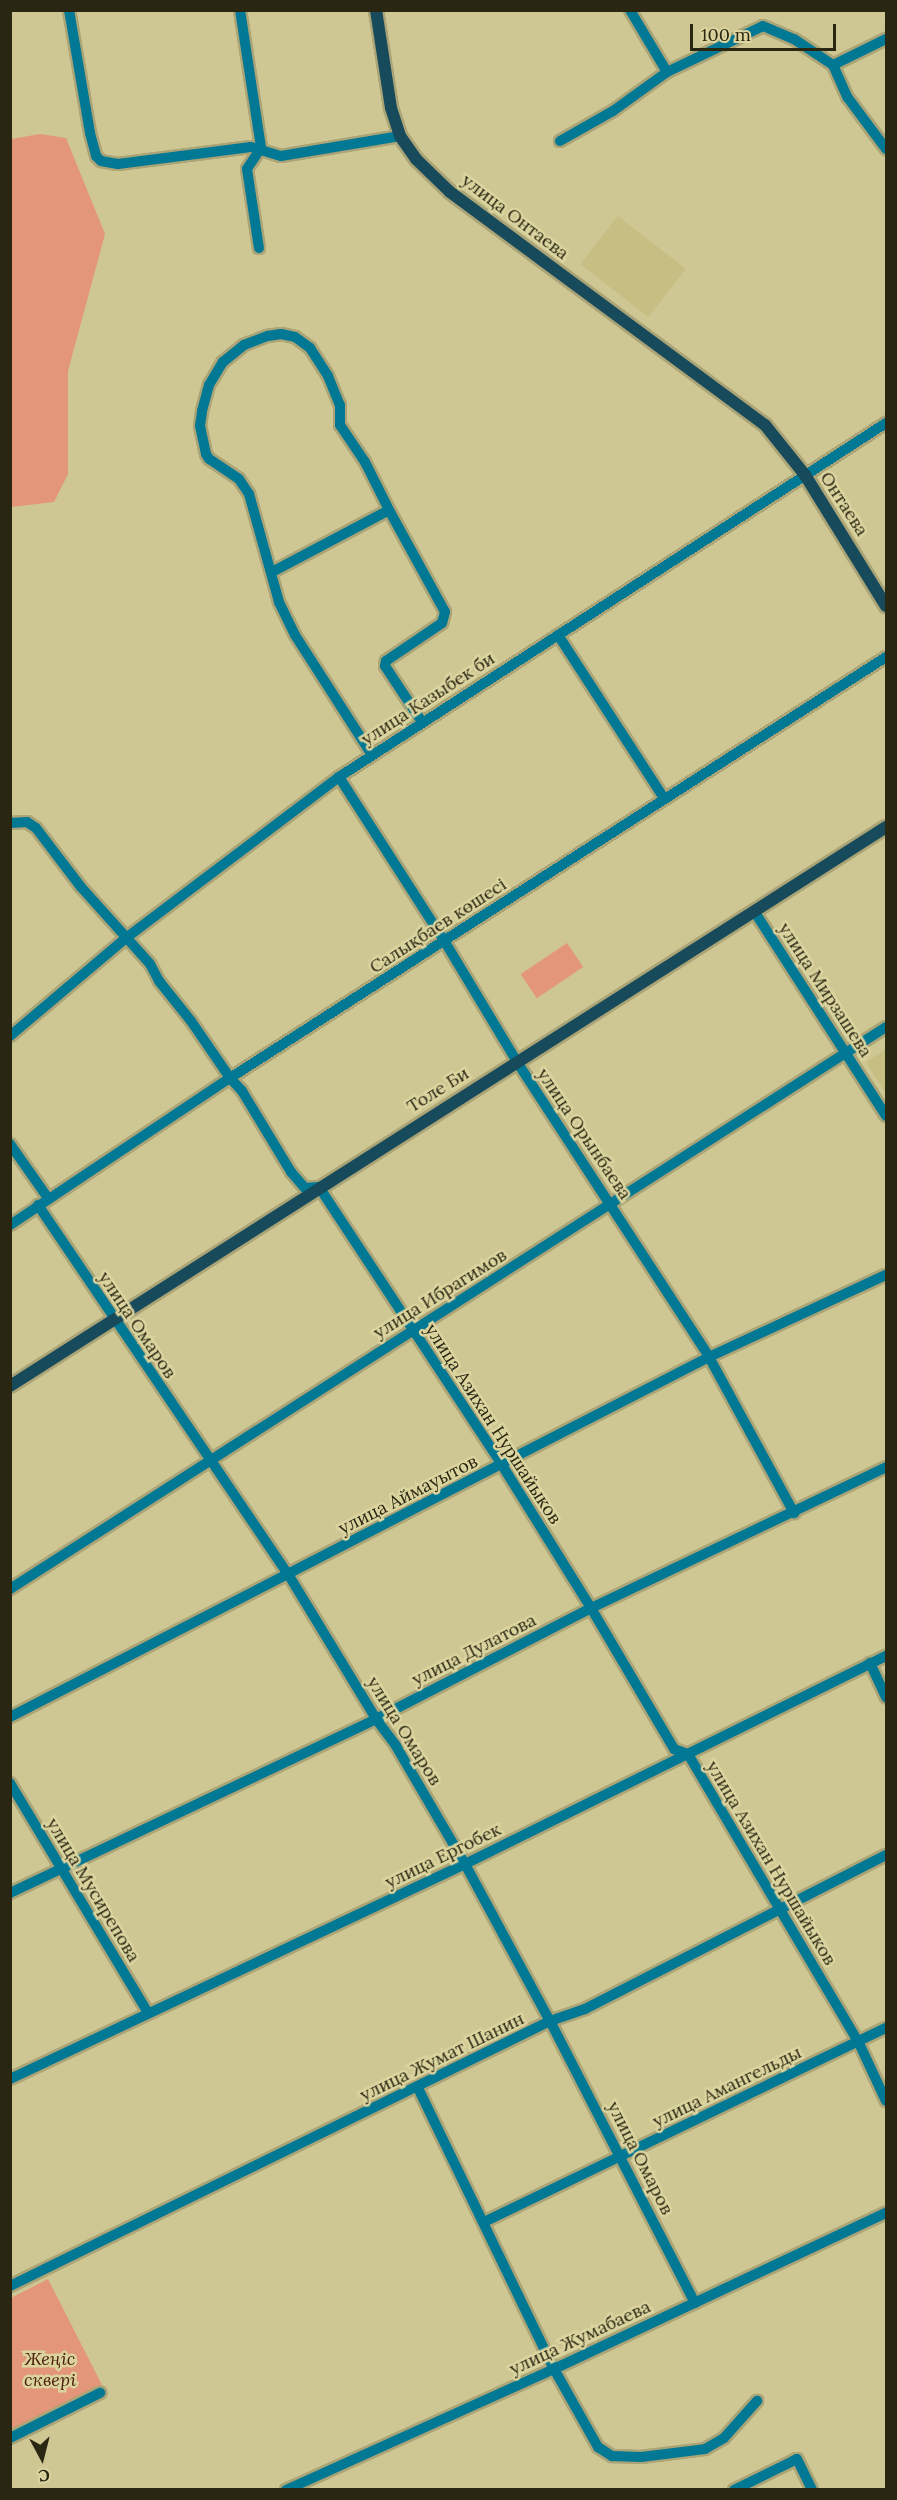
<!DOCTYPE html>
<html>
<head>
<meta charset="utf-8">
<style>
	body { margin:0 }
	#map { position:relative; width:897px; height:2500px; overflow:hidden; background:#cec793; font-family:Lora,serif }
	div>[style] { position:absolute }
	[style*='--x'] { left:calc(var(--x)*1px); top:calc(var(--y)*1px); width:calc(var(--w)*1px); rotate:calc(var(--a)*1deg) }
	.built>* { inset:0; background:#c6be82; transform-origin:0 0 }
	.green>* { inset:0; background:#e39679; transform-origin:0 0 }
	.roads { filter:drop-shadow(2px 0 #aaa477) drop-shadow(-2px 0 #aaa477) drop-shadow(0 2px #aaa477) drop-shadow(0 -2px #aaa477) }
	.minor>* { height:10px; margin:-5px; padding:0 5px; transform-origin:5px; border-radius:5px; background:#017894 }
	.secondary>* { height:12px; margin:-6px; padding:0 6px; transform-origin:6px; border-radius:6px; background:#174a5a }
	span { translate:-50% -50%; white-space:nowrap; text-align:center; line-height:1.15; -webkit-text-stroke:5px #dbd49f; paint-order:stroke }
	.street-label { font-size:18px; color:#292612 }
	.park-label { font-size:18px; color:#4e210e; font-style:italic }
	.frame { position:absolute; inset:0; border:12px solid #292612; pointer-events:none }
	.north { position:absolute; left:12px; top:2428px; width:60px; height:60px; -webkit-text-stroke:4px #dbd49f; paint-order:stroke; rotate:173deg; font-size:16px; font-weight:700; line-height:24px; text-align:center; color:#292612 }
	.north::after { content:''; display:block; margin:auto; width:21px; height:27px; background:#292612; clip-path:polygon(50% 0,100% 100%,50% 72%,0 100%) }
	.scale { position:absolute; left:690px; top:24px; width:146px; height:27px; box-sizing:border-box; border:3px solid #292612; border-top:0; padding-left:8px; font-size:18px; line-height:21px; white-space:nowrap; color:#292612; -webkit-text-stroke:4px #dbd49f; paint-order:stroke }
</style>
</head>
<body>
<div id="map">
	<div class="built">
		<i style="left:618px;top:216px;width:86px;height:61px;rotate:38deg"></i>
		<i style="clip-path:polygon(886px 1049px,886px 1094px,866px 1062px)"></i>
	</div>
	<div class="green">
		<i style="clip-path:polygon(40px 134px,66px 138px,105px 234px,68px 371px,68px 474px,54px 502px,11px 507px,11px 139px)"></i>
		<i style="left:567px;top:943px;width:29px;height:56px;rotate:56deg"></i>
		<i style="clip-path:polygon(48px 2279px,104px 2389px,11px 2436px,11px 2298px)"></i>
	</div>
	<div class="roads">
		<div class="minor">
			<i style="--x:69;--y:10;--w:125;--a:80.3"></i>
			<i style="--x:90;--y:133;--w:24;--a:75"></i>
			<i style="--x:96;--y:156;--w:7;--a:45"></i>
			<i style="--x:101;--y:161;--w:17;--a:10"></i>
			<i style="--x:118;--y:164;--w:134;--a:-7.3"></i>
			<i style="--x:251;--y:147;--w:31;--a:17"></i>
			<i style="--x:281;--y:156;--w:121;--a:-9.5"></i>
			<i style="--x:240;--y:10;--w:140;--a:81.3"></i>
			<i style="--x:261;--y:148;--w:25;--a:124"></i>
			<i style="--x:247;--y:169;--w:80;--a:81.4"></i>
			<i style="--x:630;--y:10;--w:72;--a:59.2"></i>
			<i style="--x:833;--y:65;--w:59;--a:-26.1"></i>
			<i style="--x:560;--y:141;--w:61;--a:-29.5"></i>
			<i style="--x:613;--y:111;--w:67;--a:-35.8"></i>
			<i style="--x:667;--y:72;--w:106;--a:-25.6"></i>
			<i style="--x:763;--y:26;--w:34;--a:23"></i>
			<i style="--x:794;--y:39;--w:47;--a:33.7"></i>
			<i style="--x:833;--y:65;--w:36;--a:66"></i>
			<i style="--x:848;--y:98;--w:64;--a:53.3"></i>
			<i style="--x:272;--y:572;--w:132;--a:-27.9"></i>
			<i style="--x:389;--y:510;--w:116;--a:61.2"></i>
			<i style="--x:445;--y:612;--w:11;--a:105"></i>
			<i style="--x:442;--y:623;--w:68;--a:145.8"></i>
			<i style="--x:386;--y:661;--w:5;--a:101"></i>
			<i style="--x:385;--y:666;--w:67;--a:56.5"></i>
			<i style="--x:558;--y:635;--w:194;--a:57"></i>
			<i style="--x:372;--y:755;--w:143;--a:-122.7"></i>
			<i style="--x:295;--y:635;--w:37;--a:-116"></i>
			<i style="--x:279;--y:602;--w:112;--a:-105.5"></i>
			<i style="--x:249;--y:494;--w:18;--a:-124"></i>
			<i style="--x:239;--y:479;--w:36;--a:-146"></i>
			<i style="--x:209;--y:459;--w:6;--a:-121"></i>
			<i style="--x:206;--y:454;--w:29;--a:-102"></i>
			<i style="--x:200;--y:426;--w:15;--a:-82"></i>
			<i style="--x:202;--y:411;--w:27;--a:-75"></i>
			<i style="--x:209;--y:385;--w:27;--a:-59"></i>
			<i style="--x:223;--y:362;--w:27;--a:-39"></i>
			<i style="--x:244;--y:345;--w:26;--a:-21"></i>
			<i style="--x:268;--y:336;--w:13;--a:-9"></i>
			<i style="--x:281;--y:334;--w:14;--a:12"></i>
			<i style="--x:295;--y:337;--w:19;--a:36"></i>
			<i style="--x:310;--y:348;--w:33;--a:57"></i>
			<i style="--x:328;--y:376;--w:31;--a:68"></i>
			<i style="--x:340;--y:405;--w:20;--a:90"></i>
			<i style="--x:340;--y:425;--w:45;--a:56"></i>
			<i style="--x:365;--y:462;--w:54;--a:63.4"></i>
			<i style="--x:339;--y:777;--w:196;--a:57.3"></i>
			<i style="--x:445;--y:942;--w:140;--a:59"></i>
			<i style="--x:517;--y:1062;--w:352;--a:56.9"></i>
			<i style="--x:709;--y:1357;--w:178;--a:61.4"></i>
			<i style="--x:10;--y:823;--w:17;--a:-3"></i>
			<i style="--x:27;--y:822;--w:11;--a:34"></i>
			<i style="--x:36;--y:828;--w:74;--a:52.7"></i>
			<i style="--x:81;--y:887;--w:103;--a:48.1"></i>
			<i style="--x:150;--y:964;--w:19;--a:62"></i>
			<i style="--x:159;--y:981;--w:51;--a:51.3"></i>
			<i style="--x:191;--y:1021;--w:69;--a:55.6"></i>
			<i style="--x:230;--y:1078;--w:18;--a:47"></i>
			<i style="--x:242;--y:1091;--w:95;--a:58.8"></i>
			<i style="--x:291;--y:1172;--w:21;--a:49"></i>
			<i style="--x:305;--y:1188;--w:14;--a:-4"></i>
			<i style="--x:319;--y:1187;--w:333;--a:56.6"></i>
			<i style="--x:502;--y:1465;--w:168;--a:58.1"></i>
			<i style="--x:591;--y:1608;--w:164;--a:59.5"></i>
			<i style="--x:674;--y:1749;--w:15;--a:20"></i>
			<i style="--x:688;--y:1754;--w:334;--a:59.4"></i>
			<i style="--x:858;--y:2041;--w:66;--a:65"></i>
			<i style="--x:754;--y:911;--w:244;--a:57.2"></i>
			<i style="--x:10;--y:1036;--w:152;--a:-40.2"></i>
			<i style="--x:126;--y:938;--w:267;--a:-37.1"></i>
			<i style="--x:339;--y:777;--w:652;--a:-32.91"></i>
			<i style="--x:10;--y:1144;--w:66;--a:54.9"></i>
			<i style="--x:38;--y:1205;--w:446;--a:55.9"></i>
			<i style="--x:288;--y:1574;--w:170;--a:58.7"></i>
			<i style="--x:376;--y:1719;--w:34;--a:53"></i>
			<i style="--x:396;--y:1746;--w:137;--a:59.7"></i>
			<i style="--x:465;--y:1864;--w:179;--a:61.6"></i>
			<i style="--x:550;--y:2021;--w:317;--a:62.8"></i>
			<i style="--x:10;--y:1225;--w:265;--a:-33.8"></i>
			<i style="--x:230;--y:1078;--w:779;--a:-32.69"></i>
			<i style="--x:10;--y:1589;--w:1041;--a:-32.68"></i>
			<i style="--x:870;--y:1663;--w:38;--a:65"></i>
			<i style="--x:10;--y:1717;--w:786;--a:-27.25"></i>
			<i style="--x:709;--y:1357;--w:195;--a:-24.9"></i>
			<i style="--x:10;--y:1783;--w:268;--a:59"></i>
			<i style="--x:10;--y:1893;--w:405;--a:-25.4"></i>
			<i style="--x:376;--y:1719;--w:242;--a:-27.3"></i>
			<i style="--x:591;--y:1608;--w:327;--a:-25.5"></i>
			<i style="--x:10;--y:2079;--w:503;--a:-25.29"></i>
			<i style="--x:465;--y:1864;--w:470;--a:-26.3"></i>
			<i style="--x:418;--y:2088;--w:312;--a:64.2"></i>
			<i style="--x:554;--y:2369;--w:90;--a:60.6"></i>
			<i style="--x:598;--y:2447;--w:17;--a:33"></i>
			<i style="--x:612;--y:2456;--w:29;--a:2"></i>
			<i style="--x:641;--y:2457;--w:64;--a:-7.1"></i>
			<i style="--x:705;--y:2449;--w:22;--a:-30"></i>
			<i style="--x:724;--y:2438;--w:50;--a:-48.3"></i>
			<i style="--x:484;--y:2222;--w:446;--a:-25.8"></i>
			<i style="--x:10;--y:2286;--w:602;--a:-26.14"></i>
			<i style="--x:550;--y:2021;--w:37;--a:-19"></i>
			<i style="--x:585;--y:2009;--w:338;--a:-27.1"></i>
			<i style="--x:10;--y:2438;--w:101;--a:-26.6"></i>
			<i style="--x:286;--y:2490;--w:294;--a:-24.3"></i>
			<i style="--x:554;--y:2369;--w:367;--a:-25.2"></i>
			<i style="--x:734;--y:2490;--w:70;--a:-26.2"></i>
			<i style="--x:797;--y:2459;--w:34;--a:64"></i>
		</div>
		<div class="secondary">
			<i style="--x:376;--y:10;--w:99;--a:81.3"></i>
			<i style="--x:391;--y:108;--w:29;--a:72"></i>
			<i style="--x:400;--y:136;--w:28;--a:55"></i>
			<i style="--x:416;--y:159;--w:47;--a:44.1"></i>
			<i style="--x:450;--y:192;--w:392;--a:36.5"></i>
			<i style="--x:765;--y:425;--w:64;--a:51.3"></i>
			<i style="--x:805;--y:475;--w:154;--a:58.3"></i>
			<i style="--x:10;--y:1386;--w:1039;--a:-32.54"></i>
		</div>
	</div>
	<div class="street-label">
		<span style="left:515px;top:217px;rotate:37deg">улица Онтаева</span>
		<span style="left:844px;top:504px;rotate:57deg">Онтаева</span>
		<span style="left:428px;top:699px;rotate:-33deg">улица Казыбек би</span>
		<span style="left:438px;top:926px;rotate:-33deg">Салықбаев көшесі</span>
		<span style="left:825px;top:990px;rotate:57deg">улица Мирзашева</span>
		<span style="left:438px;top:1090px;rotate:-32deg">Толе Би</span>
		<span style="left:584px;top:1134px;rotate:56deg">улица Орынбаева</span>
		<span style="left:440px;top:1294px;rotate:-32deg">улица Ибрагимов</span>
		<span style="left:137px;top:1325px;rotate:56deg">улица Омаров</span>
		<span style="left:493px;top:1424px;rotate:57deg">улица Азихан Нуршайыков</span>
		<span style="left:408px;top:1495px;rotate:-27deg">улица Аймауытов</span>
		<span style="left:474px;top:1650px;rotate:-27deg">улица Дулатова</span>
		<span style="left:404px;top:1731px;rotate:58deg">улица Омаров</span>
		<span style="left:443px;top:1856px;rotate:-26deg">улица Ергобек</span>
		<span style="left:771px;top:1863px;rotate:59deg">улица Азихан Нуршайыков</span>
		<span style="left:93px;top:1890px;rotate:59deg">улица Мусирепова</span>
		<span style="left:442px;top:2057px;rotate:-26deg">улица Жумат Шанин</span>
		<span style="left:727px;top:2087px;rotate:-26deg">улица Амангельды</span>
		<span style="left:640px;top:2158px;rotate:63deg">улица Омаров</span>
		<span style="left:580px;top:2338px;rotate:-25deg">улица Жумабаева</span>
	</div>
	<div class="park-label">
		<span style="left:50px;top:2370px">Жеңіс<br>сквері</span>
	</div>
	<div class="frame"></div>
	<div class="north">С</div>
	<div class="scale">100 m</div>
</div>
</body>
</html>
